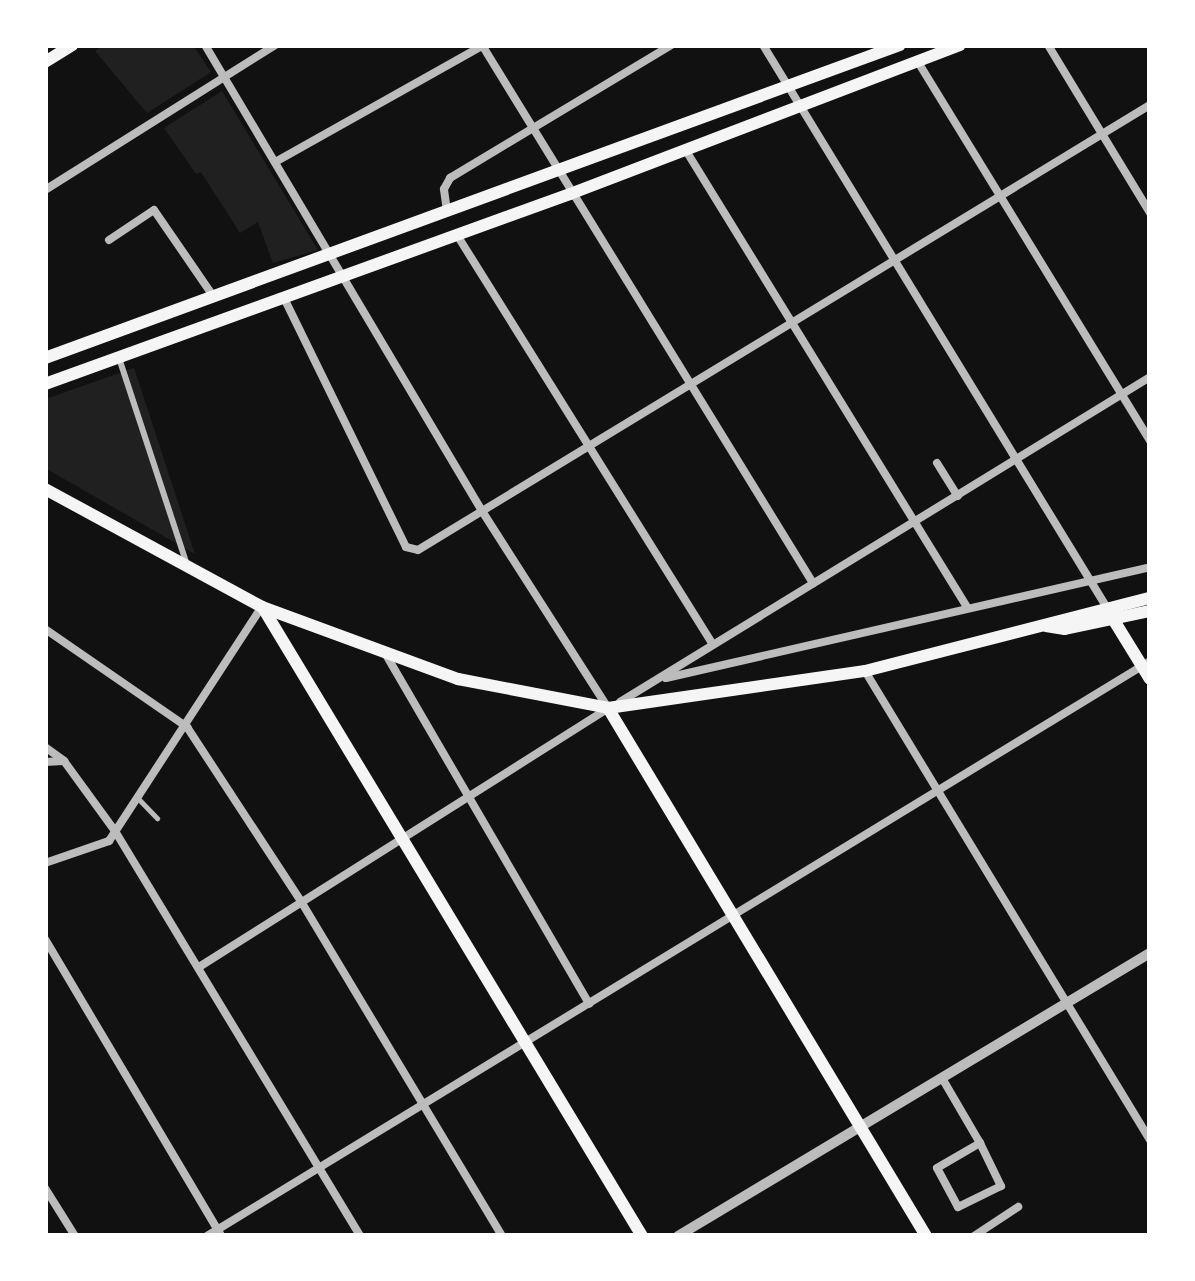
<!DOCTYPE html>
<html>
<head>
<meta charset="utf-8">
<style>
	body { margin:0 }
	#map { position:relative; width:1195px; height:1281px; overflow:hidden; background:#111; font-family:"IBM Plex Sans",sans-serif }
	div>[style] { position:absolute }
	[style*='--x'] { left:calc(var(--x)*1px); top:calc(var(--y)*1px); width:calc(var(--w)*1px); rotate:calc(var(--a)*1deg) }
	.green>* { inset:0; background:#202020 }
	.service>* { height:4.5px; margin:-2.25px; padding:0 2.25px; transform-origin:2.25px; border-radius:2.25px; background:#bcbcbc }
	.pedestrian>* { height:6px; margin:-3px; padding:0 3px; transform-origin:3px; border-radius:3px; background:#bcbcbc }
	.minor>* { height:8px; margin:-4px; padding:0 4px; transform-origin:4px; border-radius:4px; background:#bcbcbc }
	.tertiary>* { height:10px; margin:-5px; padding:0 5px; transform-origin:5px; border-radius:5px; background:#bcbcbc }
	.secondary>* { height:12px; margin:-6px; padding:0 6px; transform-origin:6px; border-radius:6px; background:#f5f5f5 }
	span { translate:-50% -50%; white-space:nowrap; text-align:center; line-height:1.15; -webkit-text-stroke:10px #fff; paint-order:stroke }
	.frame { position:absolute; inset:0; border:48px solid #fff; pointer-events:none }
</style>
</head>
<body>
<div id="map">
	<div class="green">
		<i style="clip-path:polygon(104px 45px,193px 45px,211px 72px,147px 113px,95px 51px)"></i>
		<i style="clip-path:polygon(222px 91px,318px 250px,273px 263px,258px 222px,240px 233px,201px 172px,196px 174px,164px 128px)"></i>
		<i style="clip-path:polygon(134px 368px,195px 554px,45px 468px,45px 399px)"></i>
	</div>
	<div class="service">
		<i style="--x:138;--y:798;--w:28;--a:46"></i>
	</div>
	<div class="pedestrian">
		<i style="--x:119;--y:358;--w:218;--a:71.8"></i>
	</div>
	<div class="minor">
		<i style="--x:205;--y:45;--w:542;--a:59.27"></i>
		<i style="--x:482;--y:511;--w:230;--a:57.4"></i>
		<i style="--x:482;--y:45;--w:632;--a:58.4"></i>
		<i style="--x:763;--y:45;--w:660;--a:58.57"></i>
		<i style="--x:1048;--y:45;--w:197;--a:58.7"></i>
		<i style="--x:918;--y:62;--w:444;--a:58.5"></i>
		<i style="--x:685;--y:149;--w:538;--a:58.38"></i>
		<i style="--x:277;--y:161;--w:237;--a:-29.3"></i>
		<i style="--x:45;--y:190;--w:272;--a:-32.2"></i>
		<i style="--x:447;--y:211;--w:22;--a:-98"></i>
		<i style="--x:444;--y:189;--w:13;--a:-61"></i>
		<i style="--x:450;--y:178;--w:258;--a:-31"></i>
		<i style="--x:457;--y:235;--w:483;--a:58"></i>
		<i style="--x:109;--y:240;--w:54;--a:-33.7"></i>
		<i style="--x:154;--y:210;--w:104;--a:55.5"></i>
		<i style="--x:284;--y:298;--w:277;--a:63.9"></i>
		<i style="--x:406;--y:547;--w:12;--a:14"></i>
		<i style="--x:418;--y:550;--w:857;--a:-31.3"></i>
		<i style="--x:937;--y:463;--w:39;--a:58"></i>
		<i style="--x:45;--y:629;--w:173;--a:34.6"></i>
		<i style="--x:187;--y:727;--w:210;--a:56.8"></i>
		<i style="--x:302;--y:903;--w:388;--a:59"></i>
		<i style="--x:385;--y:653;--w:406;--a:59.8"></i>
		<i style="--x:865;--y:671;--w:549;--a:58.71"></i>
		<i style="--x:666;--y:678;--w:497;--a:-12.9"></i>
		<i style="--x:620;--y:702;--w:622;--a:-31.52"></i>
		<i style="--x:45;--y:747;--w:24;--a:36"></i>
		<i style="--x:64;--y:761;--w:87;--a:53.9"></i>
		<i style="--x:115;--y:831;--w:473;--a:58.8"></i>
		<i style="--x:45;--y:762;--w:18;--a:-3"></i>
		<i style="--x:45;--y:863;--w:68;--a:-19"></i>
		<i style="--x:109;--y:841;--w:278;--a:-56.9"></i>
		<i style="--x:45;--y:939;--w:345;--a:59.3"></i>
		<i style="--x:199;--y:967;--w:483;--a:-32.3"></i>
		<i style="--x:942;--y:1078;--w:75;--a:59.7"></i>
		<i style="--x:980;--y:1143;--w:48;--a:64"></i>
		<i style="--x:1001;--y:1186;--w:48;--a:154"></i>
		<i style="--x:958;--y:1207;--w:44;--a:-118.3"></i>
		<i style="--x:937;--y:1168;--w:50;--a:-30.2"></i>
		<i style="--x:45;--y:1188;--w:57;--a:58"></i>
		<i style="--x:207;--y:1236;--w:1104;--a:-31.37"></i>
		<i style="--x:974;--y:1236;--w:53;--a:-33.4"></i>
	</div>
	<div class="tertiary">
		<i style="--x:678;--y:1236;--w:550;--a:-30.95"></i>
	</div>
	<div class="secondary">
		<i style="--x:45;--y:62;--w:32;--a:-32"></i>
		<i style="--x:45;--y:358;--w:910;--a:-20.11"></i>
		<i style="--x:45;--y:384;--w:558;--a:-19.9"></i>
		<i style="--x:570;--y:194;--w:417;--a:-20.9"></i>
		<i style="--x:45;--y:489;--w:247;--a:28.5"></i>
		<i style="--x:262;--y:607;--w:209;--a:20.2"></i>
		<i style="--x:458;--y:679;--w:153;--a:10.9"></i>
		<i style="--x:608;--y:708;--w:260;--a:-8.2"></i>
		<i style="--x:865;--y:671;--w:294;--a:-14.4"></i>
		<i style="--x:263;--y:608;--w:734;--a:58.89"></i>
		<i style="--x:1110;--y:614;--w:76;--a:58.4"></i>
		<i style="--x:1046;--y:626;--w:19;--a:9"></i>
		<i style="--x:1065;--y:629;--w:87;--a:-12"></i>
		<i style="--x:608;--y:708;--w:616;--a:58.94"></i>
	</div>
	<div class="frame"></div>
</div>
</body>
</html>
